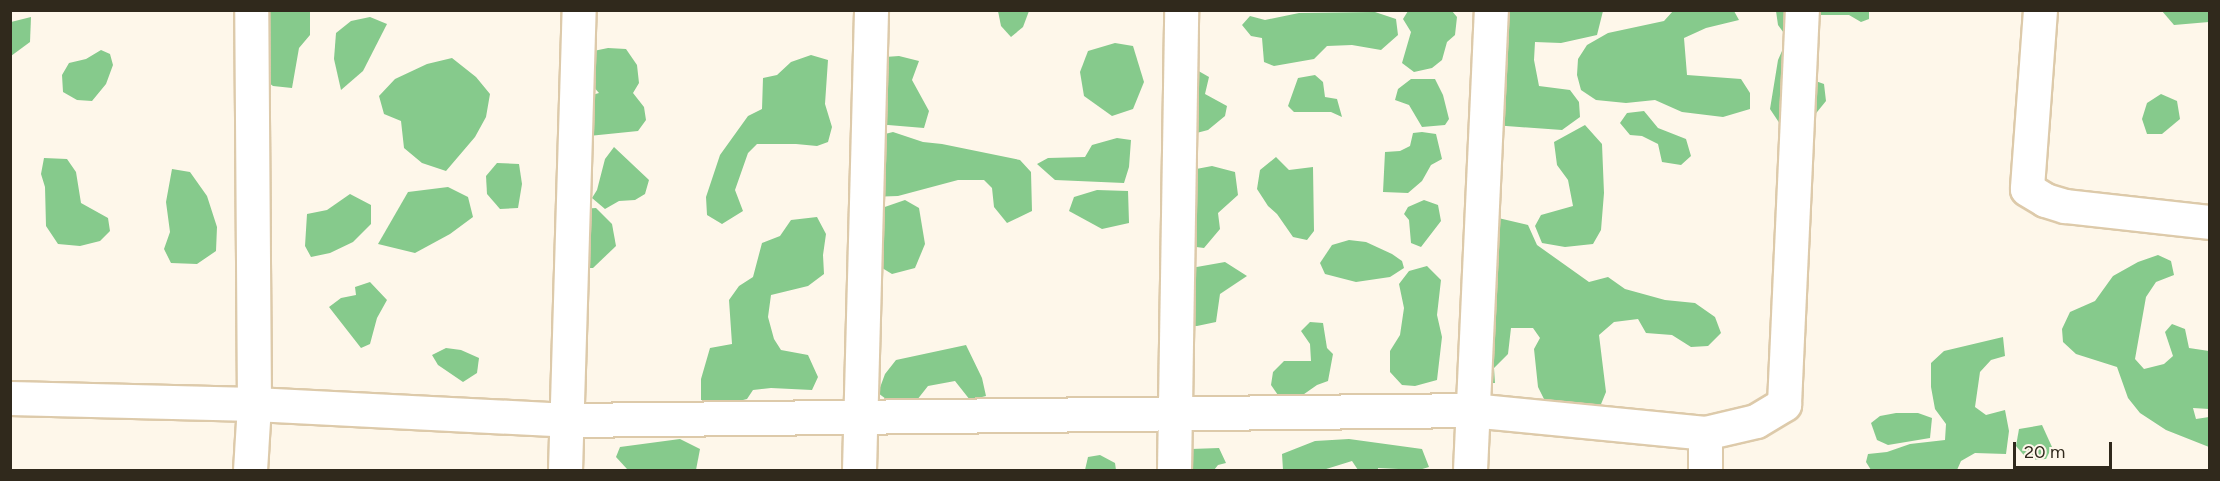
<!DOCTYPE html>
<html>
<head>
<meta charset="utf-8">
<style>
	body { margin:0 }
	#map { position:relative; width:2220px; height:481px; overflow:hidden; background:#fef7ea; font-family:Figtree,sans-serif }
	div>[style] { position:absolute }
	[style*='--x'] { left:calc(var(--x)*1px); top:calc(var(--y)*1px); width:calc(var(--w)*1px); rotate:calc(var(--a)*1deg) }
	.forest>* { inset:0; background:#86ca8c }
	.roads { filter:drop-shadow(2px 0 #ddcaaa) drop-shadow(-2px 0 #ddcaaa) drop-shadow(0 2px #ddcaaa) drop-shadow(0 -2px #ddcaaa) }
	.minor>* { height:33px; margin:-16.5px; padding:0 16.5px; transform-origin:16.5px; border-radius:16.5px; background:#fff }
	span { translate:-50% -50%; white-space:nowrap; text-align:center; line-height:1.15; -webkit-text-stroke:4.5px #fef7ea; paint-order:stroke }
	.frame { position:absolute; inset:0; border:12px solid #30291c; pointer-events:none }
	.scale { position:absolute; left:2013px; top:442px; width:99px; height:27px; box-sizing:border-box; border:3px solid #30291c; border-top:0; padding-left:8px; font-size:18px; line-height:21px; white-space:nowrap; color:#30291c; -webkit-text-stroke:4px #fef7ea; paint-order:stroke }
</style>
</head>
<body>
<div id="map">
	<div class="forest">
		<i style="clip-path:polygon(260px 11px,310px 11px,310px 35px,299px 48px,292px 88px,273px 86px,257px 74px)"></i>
		<i style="clip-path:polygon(998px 11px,998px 10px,1029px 11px,1023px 27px,1011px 37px,1001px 26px)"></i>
		<i style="clip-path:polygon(1408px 11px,1452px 11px,1457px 17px,1455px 35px,1447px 42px,1442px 60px,1432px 68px,1414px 72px,1402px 63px,1411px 32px,1403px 19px)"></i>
		<i style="clip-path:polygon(1494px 11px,1603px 11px,1597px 35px,1561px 43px,1535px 42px,1534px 60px,1539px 86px,1570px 90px,1579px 102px,1580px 117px,1562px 130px,1493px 125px)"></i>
		<i style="clip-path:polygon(1673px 11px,1734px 11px,1739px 20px,1706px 28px,1684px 38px,1687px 75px,1741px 79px,1750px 93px,1750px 109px,1723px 117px,1682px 112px,1655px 100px,1626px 103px,1596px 100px,1581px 90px,1577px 75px,1578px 59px,1587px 45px,1608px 33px,1664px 21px)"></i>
		<i style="clip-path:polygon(1776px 11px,1869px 11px,1869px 19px,1861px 22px,1849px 15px,1815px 15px,1789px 40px,1778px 25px)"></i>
		<i style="clip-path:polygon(2162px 11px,2209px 11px,2209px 22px,2174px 25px)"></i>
		<i style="clip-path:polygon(1375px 12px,1396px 19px,1398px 35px,1381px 50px,1352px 45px,1327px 46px,1314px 59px,1274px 66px,1264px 62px,1262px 38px,1251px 36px,1242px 25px,1250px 16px,1265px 20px,1299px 13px)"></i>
		<i style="clip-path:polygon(31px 17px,30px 42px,11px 56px,11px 22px)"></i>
		<i style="clip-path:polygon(370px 17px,387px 24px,363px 71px,341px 90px,334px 59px,336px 33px,351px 21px)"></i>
		<i style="clip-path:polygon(1115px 43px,1133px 46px,1144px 82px,1133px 109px,1112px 116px,1084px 96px,1080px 72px,1088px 51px)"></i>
		<i style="clip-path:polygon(608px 48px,626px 49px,637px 65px,639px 83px,633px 93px,644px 107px,646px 120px,638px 131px,579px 137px,585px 97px,599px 93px,592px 85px,579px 54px)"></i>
		<i style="clip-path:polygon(1794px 48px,1810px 79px,1824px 84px,1826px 101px,1813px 117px,1782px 127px,1770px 109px,1778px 60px,1782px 51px)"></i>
		<i style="clip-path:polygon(101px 50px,110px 54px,113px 65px,106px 84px,92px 101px,77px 100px,63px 92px,62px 75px,69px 63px,86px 59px)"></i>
		<i style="clip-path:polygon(811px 55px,828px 60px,825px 104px,832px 127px,828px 142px,817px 146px,796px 144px,757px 144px,748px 153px,735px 190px,743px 211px,722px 224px,707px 215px,706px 197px,720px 155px,748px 116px,762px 109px,763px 78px,777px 75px,791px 62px)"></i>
		<i style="clip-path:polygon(899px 56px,919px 61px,912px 80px,929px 111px,924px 128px,876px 124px,865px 111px,886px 89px,881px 71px,885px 57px)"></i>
		<i style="clip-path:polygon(452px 58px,476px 77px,490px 94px,486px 117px,475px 137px,446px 171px,422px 163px,404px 148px,401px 121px,384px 114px,379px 96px,395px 79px,427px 64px)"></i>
		<i style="clip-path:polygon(1195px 69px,1209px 77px,1205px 94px,1227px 106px,1225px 116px,1208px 130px,1185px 136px)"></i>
		<i style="clip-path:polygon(1315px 75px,1323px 82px,1325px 97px,1337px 99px,1342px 117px,1331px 112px,1294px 112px,1288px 106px,1298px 78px)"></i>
		<i style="clip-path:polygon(1411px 79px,1435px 79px,1443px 95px,1449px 119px,1445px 125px,1422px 127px,1409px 105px,1395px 100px,1398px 89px)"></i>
		<i style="clip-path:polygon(2161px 94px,2177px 101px,2180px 119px,2162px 134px,2147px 134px,2142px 119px,2147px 103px)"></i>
		<i style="clip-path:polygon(1644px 111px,1658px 128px,1686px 139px,1691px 156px,1681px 165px,1662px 162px,1658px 144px,1642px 136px,1630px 135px,1620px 123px,1627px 113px)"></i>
		<i style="clip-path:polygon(1585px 125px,1602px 144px,1604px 193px,1601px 230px,1593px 244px,1565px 247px,1542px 243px,1535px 226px,1541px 215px,1573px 206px,1568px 180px,1557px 165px,1554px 142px)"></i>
		<i style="clip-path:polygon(893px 132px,923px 142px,942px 144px,1020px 160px,1031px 172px,1032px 211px,1007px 223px,994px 207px,992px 188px,984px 180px,958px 180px,898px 196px,868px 197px,877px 136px)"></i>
		<i style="clip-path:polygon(1422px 132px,1436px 134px,1442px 159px,1431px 165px,1422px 181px,1408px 193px,1383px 192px,1385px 152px,1400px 151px,1410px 146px,1413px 133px)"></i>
		<i style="clip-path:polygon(1117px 138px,1131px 140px,1129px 167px,1124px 183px,1055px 180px,1037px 164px,1048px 158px,1085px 157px,1092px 145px)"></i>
		<i style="clip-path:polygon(614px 147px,649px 180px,645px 194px,635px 200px,619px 201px,605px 209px,592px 198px,597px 190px,605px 159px)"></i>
		<i style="clip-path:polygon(1276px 157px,1289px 170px,1313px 167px,1314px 231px,1307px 240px,1293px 237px,1277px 214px,1268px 206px,1257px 189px,1260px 170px)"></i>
		<i style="clip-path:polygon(44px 158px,67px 159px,76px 172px,81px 203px,108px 218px,110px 231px,100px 241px,80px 246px,58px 244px,46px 226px,45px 187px,41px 174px)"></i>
		<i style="clip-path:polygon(497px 163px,519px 164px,522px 184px,518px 208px,500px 209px,487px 194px,486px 176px)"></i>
		<i style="clip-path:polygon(1212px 166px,1235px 172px,1238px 195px,1218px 213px,1220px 229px,1204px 248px,1173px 244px,1191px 170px)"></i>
		<i style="clip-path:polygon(172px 169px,190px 172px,207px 196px,217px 227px,216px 251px,197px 264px,171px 263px,164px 249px,170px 232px,166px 202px)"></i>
		<i style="clip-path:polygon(448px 187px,468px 197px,473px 217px,450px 234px,415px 253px,378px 244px,408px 192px)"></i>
		<i style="clip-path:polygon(1097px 190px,1128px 191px,1129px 223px,1102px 229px,1069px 211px,1074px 197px)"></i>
		<i style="clip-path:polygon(350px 194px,371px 205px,371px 224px,353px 242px,330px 253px,311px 257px,305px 246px,307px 214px,327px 210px)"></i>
		<i style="clip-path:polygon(905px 200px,919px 208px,925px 244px,915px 268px,892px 274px,869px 260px,876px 210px)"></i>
		<i style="clip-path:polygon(1424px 200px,1438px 205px,1441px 221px,1421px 247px,1411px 243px,1409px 220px,1404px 214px,1408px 207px)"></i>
		<i style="clip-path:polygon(596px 208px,612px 224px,616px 246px,593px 268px,569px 268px,580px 209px)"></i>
		<i style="clip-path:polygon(817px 217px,826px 234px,823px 255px,824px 274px,808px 286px,771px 295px,768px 317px,774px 339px,781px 350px,808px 355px,818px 377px,812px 390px,771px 388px,753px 390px,747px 399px,731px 403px,701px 400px,701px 379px,710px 348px,732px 344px,729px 300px,739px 286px,753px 277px,762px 243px,780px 236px,791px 220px)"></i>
		<i style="clip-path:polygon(1494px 217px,1528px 225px,1537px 245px,1589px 282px,1608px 277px,1625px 289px,1665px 300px,1695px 303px,1715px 317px,1721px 333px,1708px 346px,1691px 347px,1672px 335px,1646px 333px,1638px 319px,1614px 322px,1599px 335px,1606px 392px,1597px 414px,1545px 401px,1538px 387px,1534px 349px,1540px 338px,1533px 328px,1511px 328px,1508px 354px,1494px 368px,1495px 383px,1484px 383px)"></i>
		<i style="clip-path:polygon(1349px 240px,1366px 242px,1392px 254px,1402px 261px,1404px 268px,1390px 277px,1356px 282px,1325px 274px,1320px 263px,1332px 245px)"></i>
		<i style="clip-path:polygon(2158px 255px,2171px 261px,2174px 275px,2156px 282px,2146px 297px,2135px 359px,2144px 369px,2164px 364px,2173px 356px,2165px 332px,2172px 324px,2185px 329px,2189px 348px,2209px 351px,2209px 409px,2193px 408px,2196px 419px,2209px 417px,2209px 447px,2166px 430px,2140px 413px,2128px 398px,2117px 367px,2076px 354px,2063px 342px,2062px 329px,2070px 312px,2095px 301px,2113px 276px,2138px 262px)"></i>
		<i style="clip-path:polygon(1225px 262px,1247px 276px,1220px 294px,1216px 322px,1197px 326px,1179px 325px,1191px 268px)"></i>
		<i style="clip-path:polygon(1427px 266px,1441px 280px,1437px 315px,1442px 337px,1437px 380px,1415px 386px,1402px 385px,1390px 372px,1390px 351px,1400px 335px,1404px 308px,1399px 284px,1409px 271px)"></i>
		<i style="clip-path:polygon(370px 282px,387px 300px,377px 318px,370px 344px,361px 348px,329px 307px,341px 298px,356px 295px,355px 287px)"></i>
		<i style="clip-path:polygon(1310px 322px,1323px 323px,1327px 348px,1333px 354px,1328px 381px,1317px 385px,1297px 399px,1280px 398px,1271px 385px,1273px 372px,1284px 361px,1311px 361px,1310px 344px,1301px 331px)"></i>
		<i style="clip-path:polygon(2003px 337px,2005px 356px,1991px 360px,1980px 372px,1975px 407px,1986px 415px,2005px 410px,2009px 431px,2006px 454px,1975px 453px,1961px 461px,1957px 470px,1871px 470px,1866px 462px,1868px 454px,1887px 452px,1910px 444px,1945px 440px,1946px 424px,1935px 409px,1931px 387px,1931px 363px,1944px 351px)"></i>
		<i style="clip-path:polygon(966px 345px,982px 378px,986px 396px,970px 400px,955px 381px,928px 386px,913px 405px,898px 408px,878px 393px,885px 374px,896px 360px)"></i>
		<i style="clip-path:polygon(446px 348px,461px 350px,479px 358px,477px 373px,463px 382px,438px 365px,432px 355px)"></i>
		<i style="clip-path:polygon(1896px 413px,1918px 413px,1932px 418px,1930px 438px,1888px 445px,1877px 440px,1871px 423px,1880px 416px)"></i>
		<i style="clip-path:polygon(2042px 425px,2052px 447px,2046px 459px,2028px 460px,2016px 446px,2019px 429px)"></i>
		<i style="clip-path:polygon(680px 439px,700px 449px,696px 470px,635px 470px,627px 469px,616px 457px,620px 447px)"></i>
		<i style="clip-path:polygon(1349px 439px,1422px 449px,1429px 467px,1419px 470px,1378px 468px,1378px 470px,1358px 470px,1352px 461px,1323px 470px,1283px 470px,1282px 454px,1315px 441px)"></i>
		<i style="clip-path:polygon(1219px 448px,1226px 463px,1218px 465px,1214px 470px,1167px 470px,1170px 456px,1191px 449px)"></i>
		<i style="clip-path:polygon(1100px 455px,1115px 463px,1116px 470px,1085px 470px,1088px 457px)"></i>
	</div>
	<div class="roads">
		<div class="minor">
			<i style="--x:2040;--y:10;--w:179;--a:94.2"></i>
			<i style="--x:2027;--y:189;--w:21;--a:31"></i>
			<i style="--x:2045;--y:200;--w:21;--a:17"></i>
			<i style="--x:2065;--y:206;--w:146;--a:6.3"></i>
			<i style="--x:10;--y:398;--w:244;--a:1.4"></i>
			<i style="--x:254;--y:404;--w:314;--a:2.9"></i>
			<i style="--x:568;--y:420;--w:903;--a:-0.63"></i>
			<i style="--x:1471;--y:410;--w:235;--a:5.6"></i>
			<i style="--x:1705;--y:433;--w:52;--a:-13.2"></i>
			<i style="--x:1756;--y:421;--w:33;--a:-31"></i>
			<i style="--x:1784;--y:404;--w:394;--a:-87.4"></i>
			<i style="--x:1705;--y:433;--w:37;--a:90"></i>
			<i style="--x:250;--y:470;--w:66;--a:-86.5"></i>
			<i style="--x:254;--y:404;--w:394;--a:-90.4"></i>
			<i style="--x:565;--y:470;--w:460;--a:-88.3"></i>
			<i style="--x:859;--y:470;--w:460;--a:-88.5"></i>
			<i style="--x:1174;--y:470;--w:460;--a:-89.1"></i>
			<i style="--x:1470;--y:470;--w:460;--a:-87.4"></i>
		</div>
	</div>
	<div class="frame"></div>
	<div class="scale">20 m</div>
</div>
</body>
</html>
